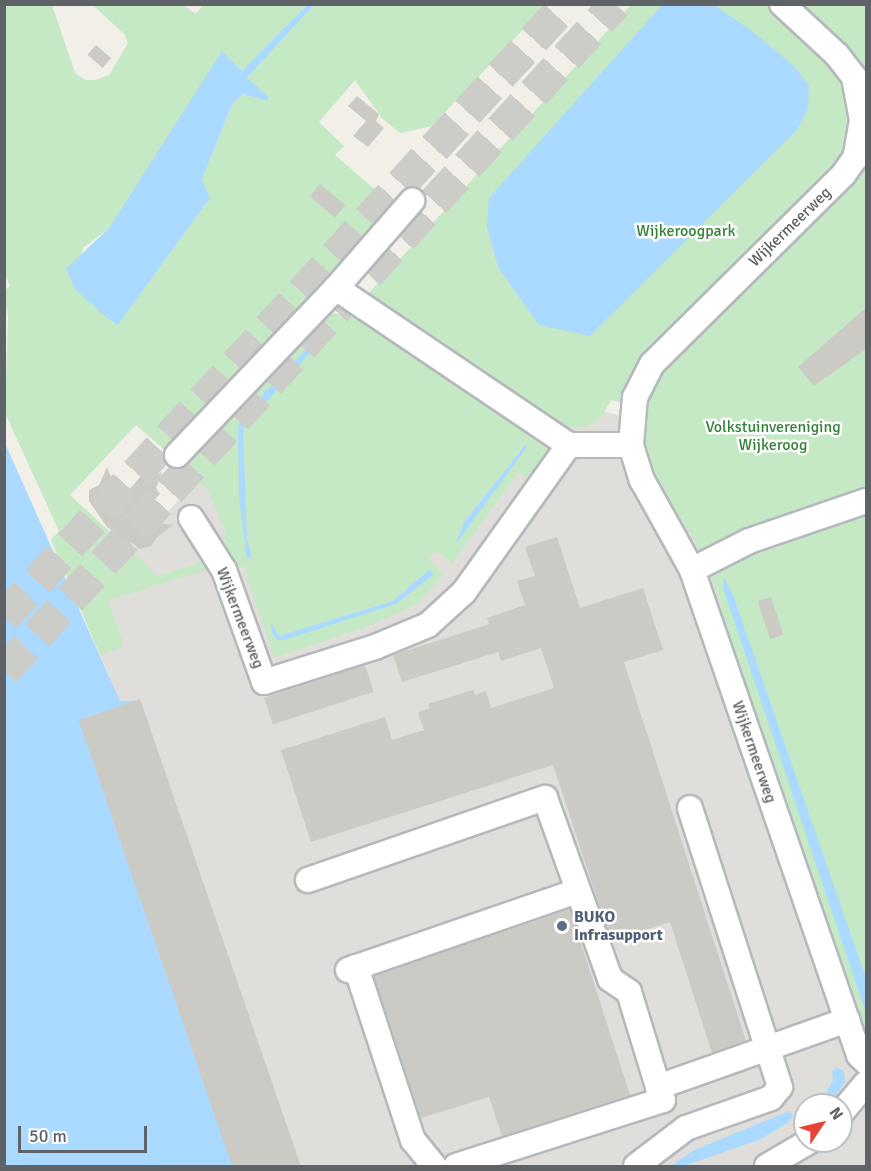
<!DOCTYPE html>
<html>
<head>
<meta charset="utf-8">
<style>
	body { margin:0 }
	#map { position:relative; width:871px; height:1171px; overflow:hidden; background:#f1efe8; font-family:Signika,sans-serif }
	div>[style] { position:absolute }
	[style*='--x'] { left:calc(var(--x)*1px); top:calc(var(--y)*1px); width:calc(var(--w)*1px); rotate:calc(var(--a)*1deg) }
	.industrial>* { inset:0; background:#e0deda }
	.green>* { inset:0; background:#c5e8c5 }
	.water>* { inset:0; background:#aadaff }
	.building>* { inset:0; background:#cccac5; transform-origin:0 0 }
	.highway-tunnel>* { height:33px; margin-top:-16.5px; transform-origin:0; background:repeating-linear-gradient(90deg,#ccccc8 0 33px,transparent 0 49px) }
	.roads { filter:drop-shadow(2px 0 #b5b8bc) drop-shadow(-2px 0 #b5b8bc) drop-shadow(0 2px #b5b8bc) drop-shadow(0 -2px #b5b8bc) }
	.minor>* { height:24px; margin:-12px; padding:0 12px; transform-origin:12px; border-radius:12px; background:#fff }
	.dots>* { width:16px; height:16px; translate:-50% -50%; box-sizing:border-box; border:3px solid #fff; border-radius:50% }
	span { translate:-50% -50%; white-space:nowrap; text-align:center; line-height:1.15; -webkit-text-stroke:5px #fff; paint-order:stroke }
	.street-label { font-size:16px; color:#5f6368 }
	.park-label { font-size:16px; color:#348238 }
	.service-label { font-size:16px; color:#4e5e75; font-weight:700 }
	.left { translate:0 -50%; text-align:left }
	.frame { position:absolute; inset:0; border:6px solid #5f6368; pointer-events:none }
	.north { position:absolute; left:793px; top:1093px; width:60px; height:60px; box-sizing:border-box; background:#fff; border:2px solid #bfc1c3; border-radius:50%; rotate:55deg; font-size:16px; font-weight:700; line-height:24px; text-align:center; color:#5f6368 }
	.north::after { content:''; display:block; margin:auto; width:21px; height:27px; background:#ea4335; clip-path:polygon(50% 0,100% 100%,50% 72%,0 100%) }
	.scale { position:absolute; left:18px; top:1126px; width:129px; height:27px; box-sizing:border-box; border:3px solid #5f6368; border-top:0; padding-left:8px; font-size:18px; line-height:21px; white-space:nowrap; color:#5f6368; -webkit-text-stroke:4px #fff; paint-order:stroke }
</style>
</head>
<body>
<div id="map">
	<div class="industrial">
		<i style="clip-path:polygon(evenodd,368px 294px,504px 384px,657px 426px,866px 985px,866px 1166px,298px 1166px,141px 701px,120px 702px,80px 607px,368px 294px,805px 1105px,841px 1105px,841px 1141px,805px 1141px,805px 1105px)"></i>
	</div>
	<div class="green">
		<i style="clip-path:polygon(5px 5px,52px 5px,75px 73px,85px 80px,96px 80px,109px 75px,128px 43px,124px 34px,93px 5px,183px 5px,196px 14px,203px 5px,307px 5px,242px 72px,223px 52px,109px 228px,83px 248px,75px 289px,118px 325px,210px 198px,202px 179px,233px 103px,243px 94px,267px 101px,269px 98px,247px 78px,314px 5px,546px 5px,432px 126px,400px 133px,382px 118px,355px 80px,319px 122px,344px 146px,335px 155px,395px 207px,169px 454px,136px 425px,70px 495px,158px 576px,211px 559px,214px 568px,108px 600px,124px 646px,100px 655px,51px 540px,59px 531px,5px 413px,8px 317px,4px 291px,10px 286px,5px 275px)"></i>
		<i style="clip-path:polygon(631px 5px,866px 5px,866px 1047px,731px 650px,719px 597px,696px 543px,658px 482px,641px 438px,645px 409px,611px 400px,601px 418px,587px 427px,567px 427px,368px 294px)"></i>
		<i style="clip-path:polygon(evenodd,323px 313px,349px 314px,379px 330px,549px 445px,553px 452px,530px 481px,518px 472px,453px 563px,437px 552px,431px 555px,429px 559px,444px 574px,418px 603px,366px 627px,274px 658px,244px 567px,229px 564px,222px 537px,226px 534px,209px 491px,180px 466px,323px 313px,321px 332px,243px 428px,247px 539px,252px 557px,248px 559px,239px 496px,238px 426px,321px 332px,323px 313px,524px 445px,527px 447px,456px 538px,464px 522px,524px 445px,323px 313px,430px 569px,410px 595px,378px 610px,277px 639px,274px 624px,278px 636px,393px 601px,430px 569px)"></i>
	</div>
	<div class="water">
		<i style="clip-path:polygon(663px 4px,714px 5px,752px 31px,793px 65px,809px 86px,808px 109px,797px 130px,590px 336px,539px 325px,498px 267px,487px 227px,489px 198px)"></i>
		<i style="clip-path:polygon(307px 5px,314px 5px,247px 78px,269px 97px,267px 101px,243px 94px,233px 103px,202px 179px,210px 198px,118px 325px,106px 317px,75px 289px,66px 269px,109px 228px,222px 51px,242px 71px)"></i>
		<i style="clip-path:polygon(323px 331px,326px 334px,320px 342px,243px 428px,247px 539px,252px 557px,247px 559px,239px 496px,238px 426px,244px 414px)"></i>
		<i style="clip-path:polygon(4px 441px,120px 701px,141px 701px,298px 1166px,5px 1166px)"></i>
		<i style="clip-path:polygon(526px 444px,527px 447px,455px 545px,464px 522px)"></i>
		<i style="clip-path:polygon(430px 569px,433px 575px,396px 604px,284px 640px,277px 640px,272px 632px,271px 623px,279px 636px,393px 601px)"></i>
		<i style="clip-path:polygon(723px 576px,733px 595px,866px 978px,866px 1013px,723px 588px)"></i>
		<i style="clip-path:polygon(837px 1067px,844px 1071px,845px 1082px,834px 1098px,827px 1105px,808px 1105px,826px 1092px,833px 1081px,832px 1071px)"></i>
		<i style="clip-path:polygon(789px 1111px,793px 1115px,790px 1121px,761px 1139px,684px 1166px,671px 1166px,692px 1151px)"></i>
	</div>
	<div class="building">
		<i style="left:96px;top:45px;width:20px;height:13px;rotate:41deg"></i>
		<i style="clip-path:polygon(357px 96px,379px 114px,376px 121px,384px 128px,368px 147px,353px 136px,366px 121px,348px 106px)"></i>
		<i style="left:320px;top:184px;width:33px;height:16px;rotate:40deg"></i>
		<i style="clip-path:polygon(867px 307px,867px 348px,814px 386px,798px 367px)"></i>
		<i style="clip-path:polygon(107px 467px,113px 482px,129px 490px,141px 476px,148px 479px,162px 472px,156px 488px,160px 494px,148px 507px,157px 523px,173px 525px,156px 538px,151px 546px,140px 549px,107px 527px,89px 501px,89px 490px,99px 485px)"></i>
		<i style="clip-path:polygon(557px 537px,580px 608px,643px 588px,663px 650px,624px 662px,746px 1041px,712px 1053px,670px 922px,611px 941px,553px 765px,311px 842px,281px 750px,385px 717px,392px 740px,424px 730px,418px 712px,430px 708px,428px 704px,473px 690px,475px 695px,486px 691px,491px 708px,554px 688px,541px 648px,501px 661px,498px 652px,402px 682px,393px 655px,489px 624px,487px 618px,525px 605px,517px 581px,535px 576px,525px 547px)"></i>
		<i style="left:771px;top:597px;width:40px;height:14px;rotate:72deg"></i>
		<i style="left:365px;top:665px;width:28px;height:106px;rotate:72deg"></i>
		<i style="left:140px;top:699px;width:494px;height:65px;rotate:71deg"></i>
		<i style="clip-path:polygon(570px 909px,630px 1095px,502px 1136px,489px 1097px,421px 1118px,374px 976px)"></i>
	</div>
	<div class="highway-tunnel">
		<i style="--x:4;--y:617;--w:832;--a:-47.49"></i>
		<i style="--x:4;--y:671;--w:905;--a:-47.51"></i>
	</div>
	<div class="roads">
		<div class="minor">
			<i style="--x:782;--y:4;--w:75;--a:42.8"></i>
			<i style="--x:837;--y:55;--w:28;--a:52"></i>
			<i style="--x:854;--y:77;--w:44;--a:79.5"></i>
			<i style="--x:862;--y:120;--w:39;--a:100"></i>
			<i style="--x:855;--y:158;--w:19;--a:125"></i>
			<i style="--x:844;--y:174;--w:270;--a:135.3"></i>
			<i style="--x:652;--y:364;--w:37;--a:117"></i>
			<i style="--x:635;--y:397;--w:48;--a:94.8"></i>
			<i style="--x:631;--y:445;--w:37;--a:73"></i>
			<i style="--x:642;--y:480;--w:103;--a:60.9"></i>
			<i style="--x:692;--y:570;--w:513;--a:71"></i>
			<i style="--x:859;--y:1055;--w:10;--a:45"></i>
			<i style="--x:336;--y:288;--w:116;--a:-48.9"></i>
			<i style="--x:177;--y:455;--w:231;--a:-46.4"></i>
			<i style="--x:336;--y:288;--w:281;--a:34"></i>
			<i style="--x:569;--y:445;--w:62;--a:0"></i>
			<i style="--x:191;--y:518;--w:62;--a:57.6"></i>
			<i style="--x:224;--y:570;--w:119;--a:70.3"></i>
			<i style="--x:264;--y:682;--w:116;--a:-17.5"></i>
			<i style="--x:375;--y:647;--w:57;--a:-22.5"></i>
			<i style="--x:428;--y:625;--w:49;--a:-42.5"></i>
			<i style="--x:464;--y:592;--w:181;--a:-54.5"></i>
			<i style="--x:692;--y:570;--w:64;--a:-27"></i>
			<i style="--x:749;--y:541;--w:124;--a:-18.9"></i>
			<i style="--x:308;--y:880;--w:251;--a:-19.1"></i>
			<i style="--x:545;--y:798;--w:192;--a:70.2"></i>
			<i style="--x:610;--y:979;--w:23;--a:34"></i>
			<i style="--x:629;--y:992;--w:99;--a:73"></i>
			<i style="--x:658;--y:1087;--w:201;--a:-19.5"></i>
			<i style="--x:356;--y:967;--w:182;--a:71.8"></i>
			<i style="--x:413;--y:1140;--w:33;--a:51"></i>
			<i style="--x:348;--y:970;--w:243;--a:-19"></i>
			<i style="--x:841;--y:1113;--w:39;--a:-50"></i>
			<i style="--x:456;--y:1166;--w:217;--a:-17.7"></i>
			<i style="--x:663;--y:1100;--w:14;--a:-111"></i>
			<i style="--x:636;--y:1166;--w:63;--a:-37.2"></i>
			<i style="--x:686;--y:1128;--w:90;--a:-19.4"></i>
			<i style="--x:771;--y:1098;--w:14;--a:-51"></i>
			<i style="--x:780;--y:1087;--w:293;--a:-107.9"></i>
			<i style="--x:767;--y:1166;--w:50;--a:-30.2"></i>
		</div>
	</div>
	<div class="dots">
		<i style="left:562px;top:926px;background:#5c6f8a"></i>
	</div>
	<div class="street-label">
		<span style="left:790px;top:227px;rotate:-44deg">Wijkermeerweg</span>
		<span style="left:240px;top:618px;rotate:69deg">Wijkermeerweg</span>
		<span style="left:754px;top:752px;rotate:71deg">Wijkermeerweg</span>
	</div>
	<div class="park-label">
		<span style="left:686px;top:231px">Wijkeroogpark</span>
		<span style="left:773px;top:436px">Volkstuinvereniging<br>Wijkeroog</span>
	</div>
	<div class="service-label">
		<span class="left" style="left:574px;top:926px">BUKO<br>Infrasupport</span>
	</div>
	<div class="frame"></div>
	<div class="north">N</div>
	<div class="scale">50 m</div>
</div>
</body>
</html>
